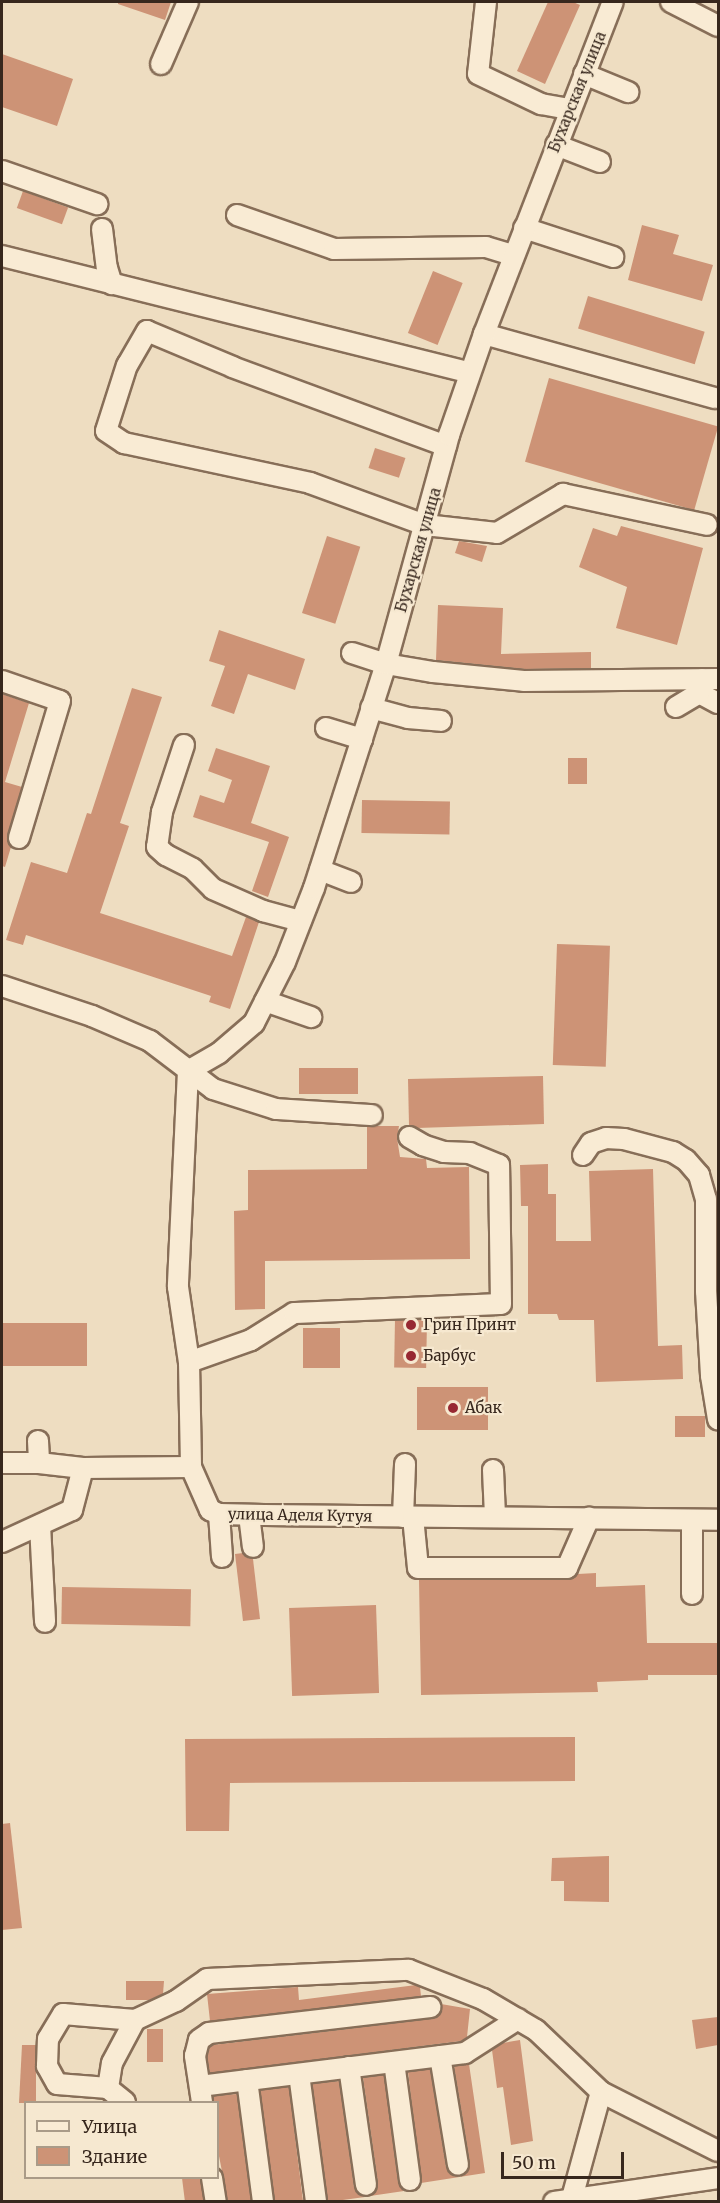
<!DOCTYPE html>
<html>
<head>
<meta charset="utf-8">
<style>
	body { margin:0 }
	#map { position:relative; width:720px; height:2203px; overflow:hidden; background:#eeddc1; font-family:Merriweather,serif }
	div>[style] { position:absolute }
	[style*='--x'] { left:calc(var(--x)*1px); top:calc(var(--y)*1px); width:calc(var(--w)*1px); rotate:calc(var(--a)*1deg) }
	.building>* { inset:0; background:#cd9376; transform-origin:0 0 }
	.roads { filter:drop-shadow(2px 0 #876e58) drop-shadow(-2px 0 #876e58) drop-shadow(0 2px #876e58) drop-shadow(0 -2px #876e58) }
	.minor>* { height:20px; margin:-10px; padding:0 10px; transform-origin:10px; border-radius:10px; background:#f9ebd4 }
	.dots>* { width:16px; height:16px; translate:-50% -50%; box-sizing:border-box; border:3px solid #f6e8d0; border-radius:50% }
	span { translate:-50% -50%; white-space:nowrap; text-align:center; line-height:1.15; -webkit-text-stroke:4.5px #f6e8d0; paint-order:stroke }
	.street-label { font-size:15px; color:#37271d }
	.poi-label { font-size:15px; color:#37271d }
	.left { translate:0 -50%; text-align:left }
	.frame { position:absolute; inset:0; border:3px solid #37271d; pointer-events:none }
	.legend { position:absolute; left:24px; top:2101px; width:195px; height:78px; box-sizing:border-box; background:#f6e8d0; border:2px solid #aa9b88; margin:0; padding:8px 10px; list-style:none; font-size:18px; color:#37271d }
	.legend li { display:flex; align-items:center; gap:12px; height:30px }
	.legend b { width:30px; border:2px solid #aa9b88 }
	.scale { position:absolute; left:501px; top:2152px; width:123px; height:27px; box-sizing:border-box; border:3px solid #37271d; border-top:0; padding-left:8px; font-size:18px; line-height:21px; white-space:nowrap; color:#37271d; -webkit-text-stroke:4px #f6e8d0; paint-order:stroke }
</style>
</head>
<body>
<div id="map">
	<div class="building">
		<i style="clip-path:polygon(118px 2px,171px 2px,165px 20px,118px 4px)"></i>
		<i style="clip-path:polygon(548px 2px,573px 2px,580px 5px,545px 84px,517px 71px)"></i>
		<i style="clip-path:polygon(2px 54px,73px 79px,57px 126px,2px 107px)"></i>
		<i style="left:23px;top:191px;width:48px;height:18px;rotate:20deg"></i>
		<i style="clip-path:polygon(642px 225px,679px 235px,673px 254px,713px 265px,702px 301px,628px 280px)"></i>
		<i style="left:433px;top:271px;width:32px;height:67px;rotate:22deg"></i>
		<i style="left:588px;top:296px;width:122px;height:34px;rotate:17deg"></i>
		<i style="left:549px;top:378px;width:176px;height:87px;rotate:16deg"></i>
		<i style="left:375px;top:448px;width:32px;height:21px;rotate:18deg"></i>
		<i style="clip-path:polygon(621px 526px,703px 548px,677px 645px,616px 628px,627px 587px,579px 567px,593px 528px,617px 536px)"></i>
		<i style="left:327px;top:536px;width:35px;height:81px;rotate:18deg"></i>
		<i style="clip-path:polygon(459px 541px,487px 546px,482px 562px,455px 553px)"></i>
		<i style="clip-path:polygon(438px 605px,503px 608px,501px 654px,591px 652px,591px 668px,525px 669px,436px 660px)"></i>
		<i style="clip-path:polygon(219px 630px,305px 659px,295px 690px,248px 674px,234px 714px,211px 706px,225px 666px,209px 661px)"></i>
		<i style="clip-path:polygon(132px 688px,162px 697px,120px 823px,129px 826px,100px 913px,232px 956px,246px 917px,259px 922px,230px 1009px,209px 1002px,211px 996px,26px 935px,23px 945px,6px 940px,31px 862px,67px 873px,87px 813px,91px 814px)"></i>
		<i style="clip-path:polygon(2px 694px,29px 703px,5px 782px,22px 787px,8px 835px,11px 847px,5px 867px,2px 866px)"></i>
		<i style="clip-path:polygon(216px 748px,270px 766px,251px 823px,289px 837px,268px 897px,252px 891px,269px 842px,193px 817px,200px 795px,224px 803px,232px 780px,208px 771px)"></i>
		<i style="left:587px;top:758px;width:26px;height:19px;rotate:90deg"></i>
		<i style="left:362px;top:800px;width:88px;height:33px;rotate:1deg"></i>
		<i style="left:557px;top:944px;width:53px;height:121px;rotate:2deg"></i>
		<i style="left:299px;top:1068px;width:59px;height:26px"></i>
		<i style="clip-path:polygon(543px 1076px,544px 1124px,417px 1128px,409px 1125px,408px 1079px)"></i>
		<i style="clip-path:polygon(377px 1126px,399px 1126px,397px 1138px,400px 1157px,426px 1159px,427px 1168px,469px 1167px,470px 1259px,265px 1261px,265px 1309px,235px 1310px,234px 1211px,248px 1210px,248px 1170px,367px 1169px,367px 1127px)"></i>
		<i style="clip-path:polygon(548px 1164px,548px 1194px,556px 1194px,556px 1241px,591px 1241px,589px 1171px,653px 1169px,658px 1346px,682px 1345px,683px 1379px,596px 1382px,594px 1320px,559px 1320px,557px 1314px,528px 1314px,528px 1206px,521px 1206px,520px 1165px)"></i>
		<i style="left:427px;top:1319px;width:49px;height:32px;rotate:91deg"></i>
		<i style="left:2px;top:1323px;width:85px;height:43px"></i>
		<i style="left:303px;top:1328px;width:37px;height:40px"></i>
		<i style="left:417px;top:1387px;width:71px;height:43px"></i>
		<i style="left:675px;top:1416px;width:30px;height:21px"></i>
		<i style="clip-path:polygon(243px 1553px,253px 1559px,260px 1619px,243px 1621px,235px 1554px)"></i>
		<i style="clip-path:polygon(596px 1573px,596px 1587px,645px 1585px,647px 1643px,718px 1643px,718px 1675px,648px 1675px,648px 1680px,597px 1682px,598px 1692px,421px 1695px,419px 1580px,567px 1580px,578px 1574px)"></i>
		<i style="left:62px;top:1587px;width:129px;height:37px;rotate:1deg"></i>
		<i style="left:376px;top:1605px;width:88px;height:87px;rotate:88deg"></i>
		<i style="clip-path:polygon(575px 1737px,575px 1781px,230px 1783px,229px 1831px,186px 1831px,185px 1739px)"></i>
		<i style="clip-path:polygon(10px 1823px,22px 1928px,2px 1930px,2px 1824px)"></i>
		<i style="clip-path:polygon(609px 1856px,609px 1902px,564px 1901px,564px 1881px,551px 1881px,552px 1858px)"></i>
		<i style="clip-path:polygon(126px 1981px,164px 1981px,163px 1994px,149px 2000px,126px 2000px)"></i>
		<i style="clip-path:polygon(416px 1985px,420px 1987px,421px 1996px,210px 2021px,207px 1994px,298px 1987px,299px 2000px)"></i>
		<i style="clip-path:polygon(441px 2004px,470px 2009px,467px 2037px,461px 2041px,210px 2073px,207px 2057px,210px 2047px,213px 2045px,431px 2019px,441px 2012px)"></i>
		<i style="clip-path:polygon(718px 2017px,718px 2045px,696px 2049px,692px 2020px)"></i>
		<i style="left:147px;top:2029px;width:16px;height:33px"></i>
		<i style="clip-path:polygon(520px 2040px,533px 2141px,511px 2145px,503px 2087px,497px 2088px,492px 2050px,503px 2043px)"></i>
		<i style="clip-path:polygon(22px 2045px,36px 2045px,36px 2103px,19px 2103px)"></i>
		<i style="clip-path:polygon(469px 2064px,485px 2173px,421px 2183px,408px 2072px,430px 2069px,446px 2167px,449px 2173px,459px 2177px,466px 2174px,470px 2163px,454px 2066px)"></i>
		<i style="clip-path:polygon(384px 2075px,398px 2182px,404px 2191px,370px 2196px,377px 2190px,378px 2183px,363px 2078px)"></i>
		<i style="clip-path:polygon(339px 2081px,354px 2187px,357px 2193px,365px 2197px,328px 2202px,312px 2084px)"></i>
		<i style="left:289px;top:2087px;width:116px;height:29px;rotate:83deg"></i>
		<i style="clip-path:polygon(237px 2094px,251px 2202px,228px 2202px,218px 2151px,218px 2103px,214px 2103px,213px 2096px)"></i>
		<i style="clip-path:polygon(182px 2178px,200px 2178px,204px 2202px,185px 2202px)"></i>
	</div>
	<div class="roads">
		<div class="minor">
			<i style="--x:486;--y:2;--w:72;--a:96.3"></i>
			<i style="--x:478;--y:74;--w:70;--a:25.5"></i>
			<i style="--x:541;--y:104;--w:29;--a:10"></i>
			<i style="--x:671;--y:2;--w:53;--a:27.1"></i>
			<i style="--x:161;--y:64;--w:68;--a:-66.5"></i>
			<i style="--x:584;--y:74;--w:48;--a:22.2"></i>
			<i style="--x:556;--y:145;--w:47;--a:21.1"></i>
			<i style="--x:2;--y:171;--w:101;--a:19.2"></i>
			<i style="--x:237;--y:215;--w:103;--a:19.3"></i>
			<i style="--x:334;--y:249;--w:152;--a:-0.8"></i>
			<i style="--x:486;--y:247;--w:28;--a:17"></i>
			<i style="--x:524;--y:228;--w:94;--a:18"></i>
			<i style="--x:102;--y:229;--w:39;--a:83"></i>
			<i style="--x:107;--y:268;--w:17;--a:73"></i>
			<i style="--x:2;--y:256;--w:482;--a:14"></i>
			<i style="--x:484;--y:334;--w:240;--a:15.5"></i>
			<i style="--x:446;--y:446;--w:227;--a:-159.7"></i>
			<i style="--x:233;--y:367;--w:93;--a:-157.3"></i>
			<i style="--x:147;--y:331;--w:39;--a:120"></i>
			<i style="--x:127;--y:365;--w:69;--a:107.7"></i>
			<i style="--x:106;--y:431;--w:22;--a:34"></i>
			<i style="--x:124;--y:443;--w:190;--a:12.1"></i>
			<i style="--x:310;--y:483;--w:122;--a:20.1"></i>
			<i style="--x:425;--y:525;--w:72;--a:6.3"></i>
			<i style="--x:497;--y:533;--w:77;--a:-30.6"></i>
			<i style="--x:563;--y:494;--w:147;--a:12.1"></i>
			<i style="--x:352;--y:653;--w:36;--a:18"></i>
			<i style="--x:386;--y:664;--w:48;--a:9.7"></i>
			<i style="--x:433;--y:672;--w:91;--a:5.6"></i>
			<i style="--x:524;--y:681;--w:194;--a:-0.6"></i>
			<i style="--x:2;--y:681;--w:61;--a:19"></i>
			<i style="--x:60;--y:701;--w:143;--a:106.7"></i>
			<i style="--x:699;--y:693;--w:21;--a:28"></i>
			<i style="--x:676;--y:707;--w:27;--a:-31"></i>
			<i style="--x:699;--y:693;--w:14;--a:-78"></i>
			<i style="--x:371;--y:708;--w:38;--a:15"></i>
			<i style="--x:408;--y:718;--w:33;--a:5"></i>
			<i style="--x:326;--y:728;--w:38;--a:17"></i>
			<i style="--x:184;--y:745;--w:71;--a:108.2"></i>
			<i style="--x:162;--y:812;--w:35;--a:98"></i>
			<i style="--x:157;--y:847;--w:12;--a:42"></i>
			<i style="--x:166;--y:855;--w:30;--a:27"></i>
			<i style="--x:193;--y:869;--w:28;--a:45"></i>
			<i style="--x:213;--y:889;--w:55;--a:23.7"></i>
			<i style="--x:263;--y:911;--w:39;--a:15"></i>
			<i style="--x:320;--y:870;--w:33;--a:21"></i>
			<i style="--x:2;--y:986;--w:95;--a:18.4"></i>
			<i style="--x:92;--y:1016;--w:63;--a:23.3"></i>
			<i style="--x:150;--y:1041;--w:79;--a:37.3"></i>
			<i style="--x:213;--y:1089;--w:66;--a:17.6"></i>
			<i style="--x:276;--y:1109;--w:96;--a:3.6"></i>
			<i style="--x:265;--y:1001;--w:49;--a:19.2"></i>
			<i style="--x:188;--y:1071;--w:36;--a:-30"></i>
			<i style="--x:219;--y:1053;--w:46;--a:-40.6"></i>
			<i style="--x:254;--y:1023;--w:68;--a:-63.1"></i>
			<i style="--x:285;--y:962;--w:79;--a:-68.6"></i>
			<i style="--x:314;--y:888;--w:235;--a:-72.2"></i>
			<i style="--x:386;--y:664;--w:238;--a:-74.6"></i>
			<i style="--x:449;--y:435;--w:107;--a:-70.9"></i>
			<i style="--x:484;--y:334;--w:356;--a:-68.8"></i>
			<i style="--x:188;--y:1071;--w:216;--a:92.7"></i>
			<i style="--x:178;--y:1287;--w:76;--a:81.7"></i>
			<i style="--x:189;--y:1362;--w:105;--a:88.9"></i>
			<i style="--x:191;--y:1467;--w:47;--a:66.2"></i>
			<i style="--x:210;--y:1510;--w:10;--a:24"></i>
			<i style="--x:219;--y:1514;--w:45;--a:1.3"></i>
			<i style="--x:264;--y:1515;--w:454;--a:0.6"></i>
			<i style="--x:583;--y:1155;--w:14;--a:-56"></i>
			<i style="--x:591;--y:1143;--w:16;--a:-18"></i>
			<i style="--x:606;--y:1138;--w:18;--a:3"></i>
			<i style="--x:624;--y:1139;--w:51;--a:14.9"></i>
			<i style="--x:673;--y:1152;--w:15;--a:32"></i>
			<i style="--x:686;--y:1160;--w:20;--a:49"></i>
			<i style="--x:699;--y:1175;--w:25;--a:74"></i>
			<i style="--x:706;--y:1199;--w:92;--a:90"></i>
			<i style="--x:706;--y:1291;--w:85;--a:86.6"></i>
			<i style="--x:711;--y:1376;--w:44;--a:80.8"></i>
			<i style="--x:189;--y:1362;--w:66;--a:-19.5"></i>
			<i style="--x:251;--y:1340;--w:51;--a:-32.1"></i>
			<i style="--x:294;--y:1313;--w:207;--a:-2.5"></i>
			<i style="--x:501;--y:1304;--w:139;--a:-90.8"></i>
			<i style="--x:499;--y:1165;--w:31;--a:-158"></i>
			<i style="--x:470;--y:1153;--w:26;--a:-178"></i>
			<i style="--x:444;--y:1152;--w:22;--a:-162"></i>
			<i style="--x:423;--y:1145;--w:16;--a:-150"></i>
			<i style="--x:38;--y:1441;--w:22;--a:87"></i>
			<i style="--x:2;--y:1463;--w:37;--a:0"></i>
			<i style="--x:39;--y:1463;--w:44;--a:6.5"></i>
			<i style="--x:83;--y:1468;--w:108;--a:-0.5"></i>
			<i style="--x:493;--y:1470;--w:46;--a:87.5"></i>
			<i style="--x:219;--y:1514;--w:43;--a:86"></i>
			<i style="--x:249;--y:1515;--w:32;--a:83"></i>
			<i style="--x:403;--y:1517;--w:53;--a:-87.8"></i>
			<i style="--x:413;--y:1517;--w:51;--a:84.4"></i>
			<i style="--x:418;--y:1568;--w:149;--a:0"></i>
			<i style="--x:567;--y:1568;--w:55;--a:-66.3"></i>
			<i style="--x:40;--y:1525;--w:97;--a:87"></i>
			<i style="--x:2;--y:1542;--w:77;--a:-24.6"></i>
			<i style="--x:72;--y:1510;--w:43;--a:-75.3"></i>
			<i style="--x:692;--y:1594;--w:73;--a:-90"></i>
			<i style="--x:440;--y:2056;--w:110;--a:80.6"></i>
			<i style="--x:394;--y:2062;--w:119;--a:82.3"></i>
			<i style="--x:349;--y:2067;--w:119;--a:81.8"></i>
			<i style="--x:299;--y:2074;--w:129;--a:82.4"></i>
			<i style="--x:247;--y:2080;--w:123;--a:82.5"></i>
			<i style="--x:200;--y:2086;--w:267;--a:-7.1"></i>
			<i style="--x:465;--y:2053;--w:63;--a:-32.7"></i>
			<i style="--x:108;--y:2088;--w:51;--a:-175.5"></i>
			<i style="--x:57;--y:2084;--w:21;--a:-119"></i>
			<i style="--x:47;--y:2066;--w:27;--a:-88"></i>
			<i style="--x:48;--y:2039;--w:29;--a:-59"></i>
			<i style="--x:63;--y:2014;--w:72;--a:4.8"></i>
			<i style="--x:601;--y:2092;--w:131;--a:26.8"></i>
			<i style="--x:125;--y:2102;--w:22;--a:-141"></i>
			<i style="--x:108;--y:2088;--w:25;--a:-81"></i>
			<i style="--x:112;--y:2063;--w:49;--a:-61.9"></i>
			<i style="--x:135;--y:2020;--w:45;--a:-24.9"></i>
			<i style="--x:176;--y:2001;--w:38;--a:-35"></i>
			<i style="--x:207;--y:1979;--w:202;--a:-2.6"></i>
			<i style="--x:409;--y:1970;--w:79;--a:21.4"></i>
			<i style="--x:483;--y:1999;--w:61;--a:30.3"></i>
			<i style="--x:536;--y:2030;--w:90;--a:43.6"></i>
			<i style="--x:601;--y:2092;--w:114;--a:105.3"></i>
			<i style="--x:202;--y:2102;--w:47;--a:-98.7"></i>
			<i style="--x:195;--y:2056;--w:16;--a:-76"></i>
			<i style="--x:199;--y:2040;--w:12;--a:-35"></i>
			<i style="--x:209;--y:2033;--w:223;--a:-6.7"></i>
			<i style="--x:212;--y:2178;--w:24;--a:81"></i>
			<i style="--x:554;--y:2202;--w:166;--a:-8.3"></i>
		</div>
	</div>
	<div class="dots">
		<i style="left:411px;top:1325px;background:#972832"></i>
		<i style="left:411px;top:1356px;background:#972832"></i>
		<i style="left:453px;top:1408px;background:#972832"></i>
	</div>
	<div class="street-label">
		<span style="left:577px;top:92px;rotate:-68deg">Бухарская улица</span>
		<span style="left:418px;top:550px;rotate:-74deg">Бухарская улица</span>
		<span style="left:300px;top:1515px;rotate:1deg">улица Аделя Кутуя</span>
	</div>
	<div class="poi-label">
		<span class="left" style="left:423px;top:1325px">Грин Принт</span>
		<span class="left" style="left:423px;top:1356px">Барбус</span>
		<span class="left" style="left:465px;top:1408px">Абак</span>
	</div>
	<div class="frame"></div>
	<ul class="legend">
	<li><b style="height:8px;background:#f9ebd4"></b>Улица</li>
	<li><b style="height:16px;background:#cd9376"></b>Здание</li>
	</ul>
	<div class="scale">50 m</div>
</div>
</body>
</html>
